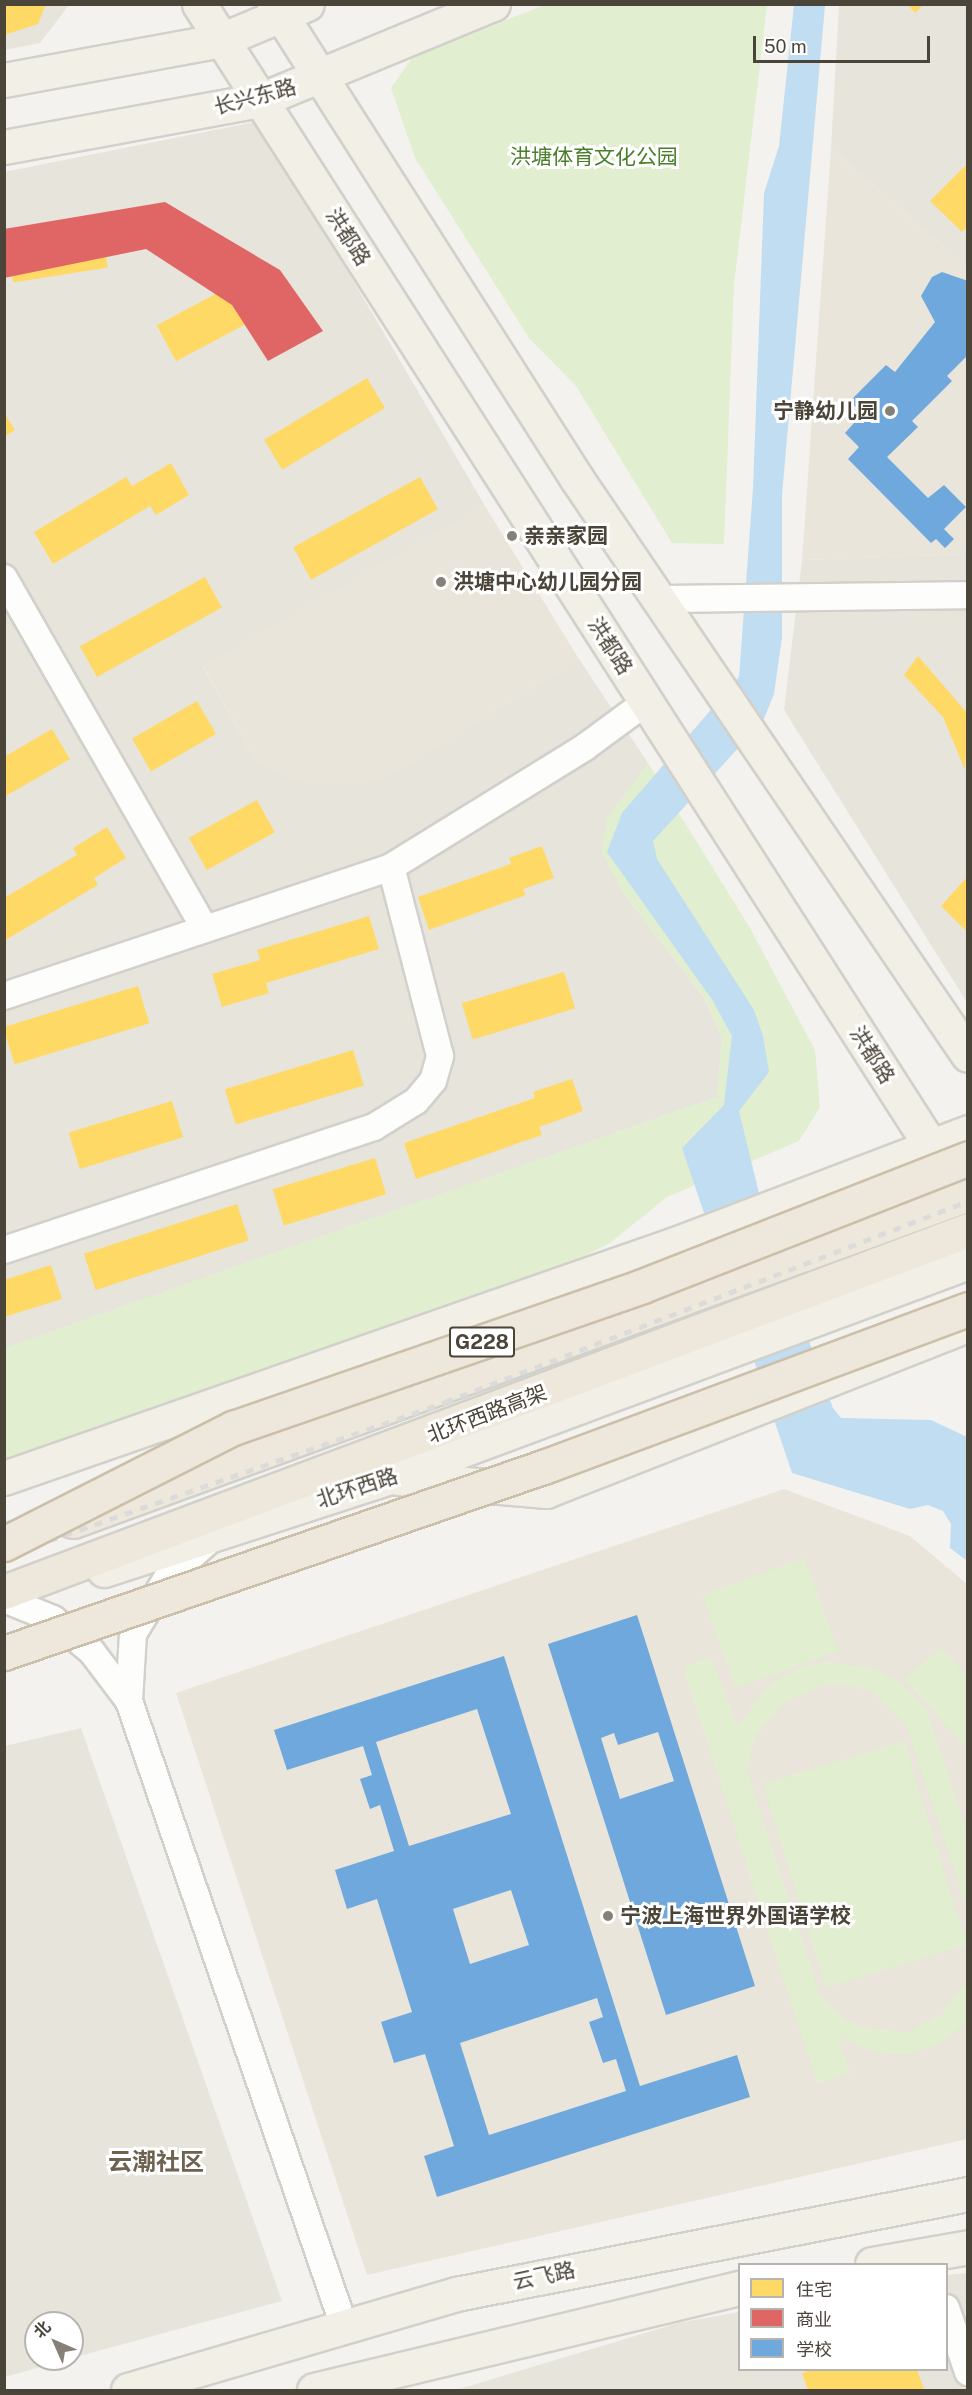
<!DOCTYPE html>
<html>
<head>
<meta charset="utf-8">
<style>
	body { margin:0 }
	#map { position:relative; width:972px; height:2395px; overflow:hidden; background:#f4f2ee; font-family:"Public Sans","Noto Sans SC",sans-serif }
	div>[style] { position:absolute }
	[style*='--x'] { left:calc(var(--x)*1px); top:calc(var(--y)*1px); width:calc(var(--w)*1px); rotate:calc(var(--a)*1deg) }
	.residential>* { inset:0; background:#e7e4dc }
	.education>* { inset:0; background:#eae5da }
	.green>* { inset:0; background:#e1eecf; transform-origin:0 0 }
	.water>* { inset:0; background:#c0ddf1 }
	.homes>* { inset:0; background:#ffd966; transform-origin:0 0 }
	.shops>* { inset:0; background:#e06666 }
	.schools>* { inset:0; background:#6fa8dc }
	.roads { filter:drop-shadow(2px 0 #d2d0cb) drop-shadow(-2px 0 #d2d0cb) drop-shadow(0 2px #d2d0cb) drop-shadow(0 -2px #d2d0cb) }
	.minor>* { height:26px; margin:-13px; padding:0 13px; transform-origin:13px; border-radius:13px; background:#fdfdfc }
	.major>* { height:33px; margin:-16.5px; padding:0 16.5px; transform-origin:16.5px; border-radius:16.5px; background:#f2efe6 }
	.highway>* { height:33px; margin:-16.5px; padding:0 16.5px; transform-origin:16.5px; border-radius:16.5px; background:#ede8db }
	.rail>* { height:4.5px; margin-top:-2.25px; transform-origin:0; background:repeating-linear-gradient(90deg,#dbdbda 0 8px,transparent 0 16px) }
	.bridges { filter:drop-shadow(2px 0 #ccbfa9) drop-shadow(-2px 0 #ccbfa9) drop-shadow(0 2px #ccbfa9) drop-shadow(0 -2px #ccbfa9) }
	.highway-bridge>* { height:33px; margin:-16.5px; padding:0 16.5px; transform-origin:16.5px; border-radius:16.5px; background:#ede8db }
	.dots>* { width:16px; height:16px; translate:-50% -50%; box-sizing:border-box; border:3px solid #fff; border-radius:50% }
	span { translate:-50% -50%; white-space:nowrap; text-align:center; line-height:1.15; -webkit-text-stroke:6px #fff; paint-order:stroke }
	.shield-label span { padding:2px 4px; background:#fff; border:2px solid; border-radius:4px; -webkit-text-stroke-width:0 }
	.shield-label { font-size:20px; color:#4b4439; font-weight:700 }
	.street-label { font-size:21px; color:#4b4439 }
	.park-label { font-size:21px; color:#4a7f2a }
	.poi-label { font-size:21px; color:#4b4439; font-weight:700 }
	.right { translate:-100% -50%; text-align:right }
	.left { translate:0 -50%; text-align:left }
	.quarter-label { font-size:24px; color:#6e6250; font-weight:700 }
	.frame { position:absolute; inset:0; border:6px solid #4b4439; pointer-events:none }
	.legend { position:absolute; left:738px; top:2263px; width:210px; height:108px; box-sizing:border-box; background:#fff; border:2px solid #b7b4b0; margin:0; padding:8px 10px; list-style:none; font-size:18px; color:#4b4439 }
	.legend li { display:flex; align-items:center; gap:12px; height:30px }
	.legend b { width:30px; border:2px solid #b7b4b0 }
	.north { position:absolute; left:24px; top:2311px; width:60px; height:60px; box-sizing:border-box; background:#fff; border:2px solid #b7b4b0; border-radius:50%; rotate:315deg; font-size:16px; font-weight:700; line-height:24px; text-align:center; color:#4b4439 }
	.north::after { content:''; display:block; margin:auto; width:21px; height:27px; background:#868178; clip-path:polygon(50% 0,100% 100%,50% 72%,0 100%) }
	.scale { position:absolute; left:753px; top:36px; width:177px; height:27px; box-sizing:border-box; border:3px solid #4b4439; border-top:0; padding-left:8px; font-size:18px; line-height:21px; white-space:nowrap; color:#4b4439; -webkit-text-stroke:4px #fff; paint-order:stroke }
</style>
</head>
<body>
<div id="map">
	<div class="residential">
		<i style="clip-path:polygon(5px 5px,69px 5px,40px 43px,5px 50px)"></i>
		<i style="clip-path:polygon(839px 5px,967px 5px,967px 267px,831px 148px)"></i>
		<i style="clip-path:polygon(260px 121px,485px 506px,203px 667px,256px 762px,387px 777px,579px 659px,648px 763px,622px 891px,704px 998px,722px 1037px,717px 1097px,5px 1348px,4px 172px)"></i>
		<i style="clip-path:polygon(967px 554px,967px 1000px,966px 1001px,784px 710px,802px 560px)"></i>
		<i style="clip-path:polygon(81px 1728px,282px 2301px,72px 2358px,72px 2323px,36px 2323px,36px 2359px,69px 2359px,5px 2377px,5px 1746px)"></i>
		<i style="clip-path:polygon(967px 2273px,967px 2390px,456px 2390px,678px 2323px,739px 2312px,740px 2370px,946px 2370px,947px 2275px)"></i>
	</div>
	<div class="education">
		<i style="clip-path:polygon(831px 148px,967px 267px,967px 554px,802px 560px)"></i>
		<i style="clip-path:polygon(485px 506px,579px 659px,386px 778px,344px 785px,296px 781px,256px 762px,203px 666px)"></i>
		<i style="clip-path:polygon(784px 1489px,910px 1536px,967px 1584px,967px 2139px,367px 2275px,176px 1693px)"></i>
	</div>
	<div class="green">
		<i style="clip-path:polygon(544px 5px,767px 5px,734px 285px,724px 544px,672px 543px,576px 386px,529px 338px,415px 158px,391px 88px,412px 58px)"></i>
		<i style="clip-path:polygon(648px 763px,750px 928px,815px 1050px,820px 1107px,799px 1141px,667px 1197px,610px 1243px,536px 1281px,5px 1463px,4px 1348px,717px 1097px,722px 1037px,705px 999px,622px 891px,601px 851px,607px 817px)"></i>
		<i style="left:804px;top:1558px;width:99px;height:108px;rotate:70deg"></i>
		<i style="clip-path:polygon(941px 1647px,967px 1676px,967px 1748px,905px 1680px)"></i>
		<i style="clip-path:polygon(712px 1658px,737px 1727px,769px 1684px,804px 1666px,827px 1662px,876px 1669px,899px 1682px,926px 1709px,967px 1834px,967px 1907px,906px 1725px,870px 1690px,830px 1683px,784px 1702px,754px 1738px,747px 1770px,819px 1993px,840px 2016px,860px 2027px,907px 2033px,942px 2014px,967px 1981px,967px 2022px,939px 2044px,906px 2055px,872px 2051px,838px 2037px,850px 2073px,817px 2083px,683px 1667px)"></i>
		<i style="left:904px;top:1741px;width:213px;height:147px;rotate:73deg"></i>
	</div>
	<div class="water">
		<i style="clip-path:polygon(794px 5px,825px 5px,782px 495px,782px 637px,774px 694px,763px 721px,653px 841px,657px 859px,754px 1010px,763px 1036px,769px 1072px,739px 1111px,766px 1222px,833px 1408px,841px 1418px,931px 1420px,967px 1437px,967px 1561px,950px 1548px,951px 1524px,943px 1511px,928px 1505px,910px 1509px,792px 1473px,682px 1148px,724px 1105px,732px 1036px,713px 1001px,607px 852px,622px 813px,739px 677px,753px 489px,764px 193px,779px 146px)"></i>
	</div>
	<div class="homes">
		<i style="clip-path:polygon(4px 4px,46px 4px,38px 24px,4px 35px)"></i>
		<i style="clip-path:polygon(907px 4px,924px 4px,915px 13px)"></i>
		<i style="clip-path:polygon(968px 163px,968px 226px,962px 232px,930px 201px)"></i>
		<i style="left:102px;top:231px;width:37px;height:96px;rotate:81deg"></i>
		<i style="left:253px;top:274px;width:41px;height:109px;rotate:62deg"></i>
		<i style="left:367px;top:378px;width:35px;height:120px;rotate:59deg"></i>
		<i style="clip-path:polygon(4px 413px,15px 430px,4px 437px)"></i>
		<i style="clip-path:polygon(171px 463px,189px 495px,156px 515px,150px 506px,53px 564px,34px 532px,126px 477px,132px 486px)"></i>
		<i style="left:420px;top:477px;width:37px;height:145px;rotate:61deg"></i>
		<i style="left:205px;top:577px;width:35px;height:143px;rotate:61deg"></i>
		<i style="clip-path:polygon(918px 656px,968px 714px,965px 770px,943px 717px,904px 675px)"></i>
		<i style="left:197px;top:701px;width:38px;height:75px;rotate:60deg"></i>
		<i style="clip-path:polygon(52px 729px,70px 759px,4px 797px,4px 757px)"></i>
		<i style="left:257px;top:800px;width:37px;height:78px;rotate:61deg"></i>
		<i style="clip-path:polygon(107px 827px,126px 858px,94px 878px,98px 885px,4px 941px,4px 898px,77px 855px,73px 848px)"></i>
		<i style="clip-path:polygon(542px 846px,554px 878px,523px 889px,526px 895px,429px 930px,418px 897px,511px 864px,509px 858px)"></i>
		<i style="clip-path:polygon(968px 876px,968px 933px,941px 906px)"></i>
		<i style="clip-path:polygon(369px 916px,379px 949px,266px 983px,269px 993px,222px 1007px,212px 974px,260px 960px,257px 950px)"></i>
		<i style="left:564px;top:972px;width:38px;height:107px;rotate:73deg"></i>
		<i style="left:138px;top:986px;width:39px;height:141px;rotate:73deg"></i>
		<i style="left:353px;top:1050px;width:37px;height:134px;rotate:73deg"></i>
		<i style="clip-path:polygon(572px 1079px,583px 1111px,539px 1127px,542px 1135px,416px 1179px,404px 1143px,535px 1098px,533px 1092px)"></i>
		<i style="left:172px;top:1101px;width:38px;height:108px;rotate:73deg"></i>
		<i style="left:375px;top:1158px;width:38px;height:107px;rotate:73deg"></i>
		<i style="left:237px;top:1204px;width:38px;height:161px;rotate:72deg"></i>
		<i style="clip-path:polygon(51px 1265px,62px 1299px,4px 1317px,4px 1280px)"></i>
		<i style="clip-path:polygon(812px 2370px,917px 2370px,924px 2389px,808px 2390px,802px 2373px)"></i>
	</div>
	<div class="shops">
		<i style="clip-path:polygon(165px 202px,280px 270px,323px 331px,268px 361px,232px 305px,146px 249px,4px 278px,4px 229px)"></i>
	</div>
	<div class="schools">
		<i style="clip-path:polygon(942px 272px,968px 281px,968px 355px,947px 376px,952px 381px,912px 421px,918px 427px,887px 457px,928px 498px,944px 485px,966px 507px,944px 529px,954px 539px,945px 548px,936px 539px,931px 543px,848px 459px,859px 447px,845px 433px,862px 414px,850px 401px,886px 365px,895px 372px,935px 322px,921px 296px,932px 277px)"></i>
		<i style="clip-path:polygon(evenodd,637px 1615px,755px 1986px,666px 2015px,548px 1644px,637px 1615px,658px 1732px,674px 1781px,620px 1799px,601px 1738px,614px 1733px,618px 1745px,658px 1732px)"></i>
		<i style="clip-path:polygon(evenodd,504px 1656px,640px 2086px,737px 2055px,750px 2097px,437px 2197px,424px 2156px,454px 2146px,425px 2054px,394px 2063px,381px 2022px,412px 2012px,377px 1899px,347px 1909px,335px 1870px,394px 1851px,380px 1805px,370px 1809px,360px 1779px,372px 1775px,363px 1746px,287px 1770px,274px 1730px,504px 1656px,477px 1709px,511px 1814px,409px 1846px,376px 1742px,477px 1709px,504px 1656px,511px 1890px,529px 1945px,470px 1964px,453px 1909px,511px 1890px,504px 1656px,597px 1998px,603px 2017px,589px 2022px,603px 2063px,616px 2059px,626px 2091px,489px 2135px,460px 2043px,597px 1998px)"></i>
	</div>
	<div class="roads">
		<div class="minor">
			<i style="--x:4;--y:578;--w:404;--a:60.2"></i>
			<i style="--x:658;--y:599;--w:310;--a:-0.7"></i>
			<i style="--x:4;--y:996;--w:408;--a:-18.4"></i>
			<i style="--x:391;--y:867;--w:228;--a:-31.7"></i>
			<i style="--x:585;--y:747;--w:76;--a:-36.4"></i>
			<i style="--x:4;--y:1250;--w:390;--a:-18.4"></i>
			<i style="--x:374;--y:1127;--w:49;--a:-31.8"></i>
			<i style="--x:416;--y:1101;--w:26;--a:-50"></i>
			<i style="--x:433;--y:1081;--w:26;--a:-74"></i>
			<i style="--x:440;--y:1056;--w:195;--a:-104.5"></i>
			<i style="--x:4;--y:1599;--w:53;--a:22.2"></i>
			<i style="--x:53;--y:1619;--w:51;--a:40.2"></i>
			<i style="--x:92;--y:1652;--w:61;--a:52.9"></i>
			<i style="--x:129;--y:1701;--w:67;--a:-86.6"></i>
			<i style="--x:133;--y:1634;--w:66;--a:-58.7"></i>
			<i style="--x:167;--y:1578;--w:62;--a:-41.7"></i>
			<i style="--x:129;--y:1701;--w:661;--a:71.02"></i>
			<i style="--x:946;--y:2308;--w:68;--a:71"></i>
		</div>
		<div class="major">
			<i style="--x:199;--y:4;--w:1355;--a:57.35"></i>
			<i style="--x:930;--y:1145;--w:56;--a:51.5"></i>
			<i style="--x:274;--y:4;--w:563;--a:57.47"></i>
			<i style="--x:577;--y:479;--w:696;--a:55.83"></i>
			<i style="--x:4;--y:80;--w:221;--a:-10.4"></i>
			<i style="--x:221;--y:40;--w:93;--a:-22.7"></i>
			<i style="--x:4;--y:147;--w:260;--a:-10.4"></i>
			<i style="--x:260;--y:100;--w:252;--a:-22.4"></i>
			<i style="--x:4;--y:1478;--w:711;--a:-19.23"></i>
			<i style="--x:675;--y:1244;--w:314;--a:-20.9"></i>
			<i style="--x:398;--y:1478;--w:149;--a:5"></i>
			<i style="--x:546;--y:1491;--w:453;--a:-21.5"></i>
			<i style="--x:104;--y:1570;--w:301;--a:-18"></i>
			<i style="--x:390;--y:1477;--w:617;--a:-20.4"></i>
			<i style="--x:872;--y:2264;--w:97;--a:-10"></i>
			<i style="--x:128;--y:2390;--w:342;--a:-16.3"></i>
			<i style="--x:456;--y:2294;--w:522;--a:-11.05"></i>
			<i style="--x:314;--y:2390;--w:438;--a:-13.5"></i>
		</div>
		<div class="highway">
			<i style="--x:73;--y:1521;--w:953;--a:-20.07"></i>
			<i style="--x:4;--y:1592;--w:1030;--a:-20.58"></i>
		</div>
	</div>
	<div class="rail">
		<i style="--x:4;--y:1524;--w:451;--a:-19.4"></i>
		<i style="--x:429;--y:1374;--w:578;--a:-21.1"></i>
		<i style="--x:4;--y:1556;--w:467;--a:-19.2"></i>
		<i style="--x:445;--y:1402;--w:560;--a:-21.02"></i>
	</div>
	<div class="bridges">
		<div class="highway-bridge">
			<i style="--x:4;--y:1544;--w:257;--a:-26.9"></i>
			<i style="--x:233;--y:1428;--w:433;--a:-19.1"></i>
			<i style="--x:642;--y:1286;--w:350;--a:-21.4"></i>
			<i style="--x:4;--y:1653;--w:573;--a:-19.04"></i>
			<i style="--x:546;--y:1466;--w:450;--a:-20.4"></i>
		</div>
	</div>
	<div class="dots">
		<i style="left:890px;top:411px;background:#868178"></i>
		<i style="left:512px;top:536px;background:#868178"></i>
		<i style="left:441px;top:582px;background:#868178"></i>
		<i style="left:608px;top:1916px;background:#868178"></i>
	</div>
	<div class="shield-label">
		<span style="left:482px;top:1342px">G228</span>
	</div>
	<div class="street-label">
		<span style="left:255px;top:97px;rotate:-15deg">长兴东路</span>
		<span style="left:348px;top:237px;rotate:57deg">洪都路</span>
		<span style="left:610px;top:646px;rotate:57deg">洪都路</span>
		<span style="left:872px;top:1055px;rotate:57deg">洪都路</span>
		<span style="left:487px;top:1414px;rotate:-21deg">北环西路高架</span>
		<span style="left:357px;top:1488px;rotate:-18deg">北环西路</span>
		<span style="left:544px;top:2276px;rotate:-12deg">云飞路</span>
	</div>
	<div class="park-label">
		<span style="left:594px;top:157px">洪塘体育文化公园</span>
	</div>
	<div class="poi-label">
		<span class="right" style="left:878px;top:411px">宁静幼儿园</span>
		<span class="left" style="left:524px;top:536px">亲亲家园</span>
		<span class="left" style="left:453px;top:582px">洪塘中心幼儿园分园</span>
		<span class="left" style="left:620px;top:1916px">宁波上海世界外国语学校</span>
	</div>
	<div class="quarter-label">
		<span style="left:156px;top:2162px">云潮社区</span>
	</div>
	<div class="frame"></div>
	<ul class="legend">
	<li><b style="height:16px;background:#ffd966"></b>住宅</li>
	<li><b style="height:16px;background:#e06666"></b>商业</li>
	<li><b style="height:16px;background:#6fa8dc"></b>学校</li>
	</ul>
	<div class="north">北</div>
	<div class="scale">50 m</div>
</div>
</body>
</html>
